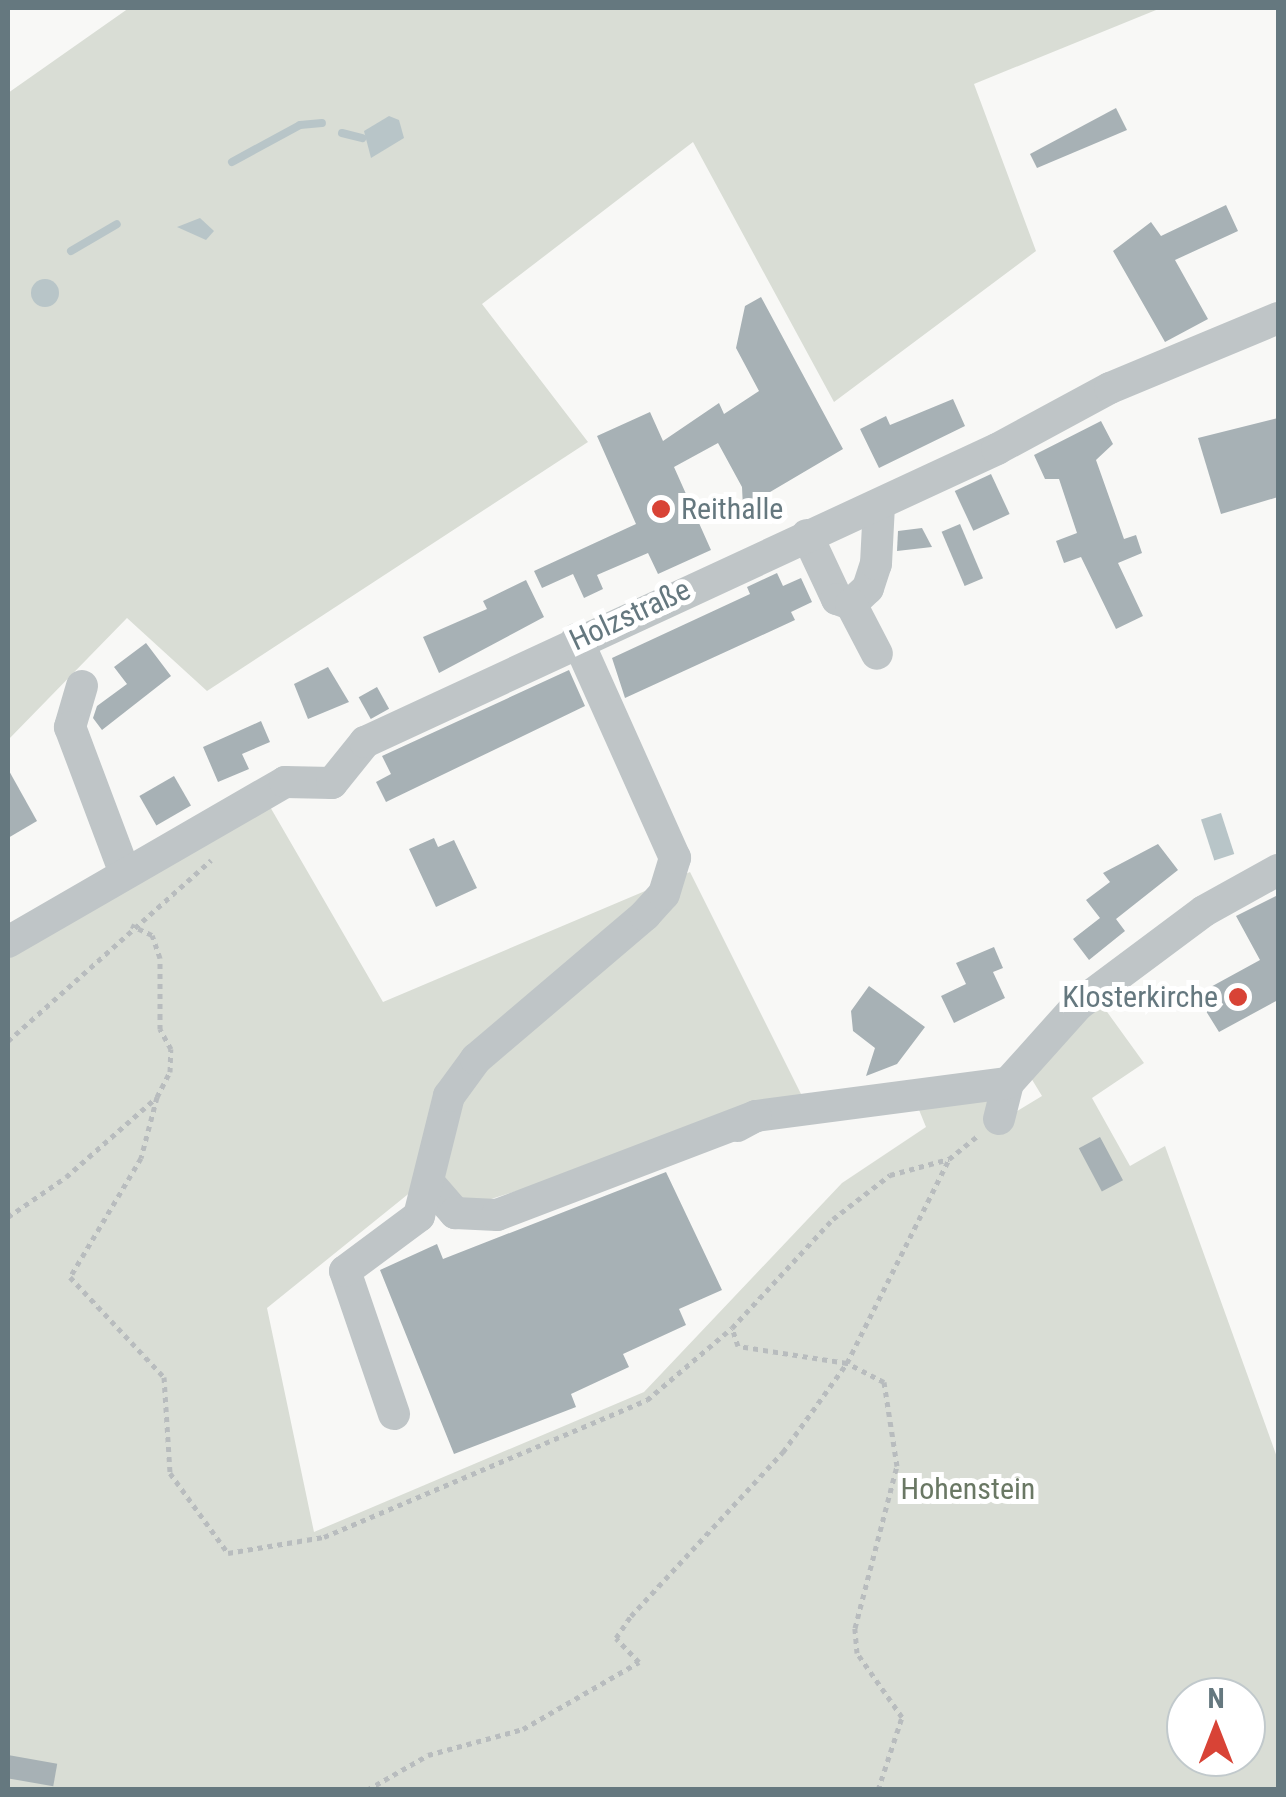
<!DOCTYPE html>
<html>
<head>
<meta charset="utf-8">
<style>
	body { margin:0 }
	#map { position:relative; width:1286px; height:1797px; overflow:hidden; background:#f8f8f6; font-family:"Roboto Condensed",sans-serif }
	div>[style] { position:absolute }
	[style*='--x'] { left:calc(var(--x)*1px); top:calc(var(--y)*1px); width:calc(var(--w)*1px); rotate:calc(var(--a)*1deg) }
	.green>* { inset:0; background:#d9ddd5 }
	.water>* { inset:0; background:#b8c5c8; transform-origin:0 0 }
	.round { border-radius:50% }
	.stream>* { height:8px; margin:-4px; padding:0 4px; transform-origin:4px; border-radius:4px; background:#b8c5c8 }
	.building>* { inset:0; background:#a7b1b5; transform-origin:0 0 }
	.path>* { height:5px; margin-top:-2.5px; transform-origin:0; background:repeating-linear-gradient(90deg,#b8bcbe 0 5px,transparent 0 10px) }
	.minor>* { height:32px; margin:-16px; padding:0 16px; transform-origin:16px; border-radius:16px; background:#bfc5c7 }
	.dots>* { width:28px; height:28px; translate:-50% -50%; box-sizing:border-box; border:5px solid #fff; border-radius:50% }
	span { translate:-50% -50%; white-space:nowrap; text-align:center; line-height:1.15; -webkit-text-stroke:10px #fff; paint-order:stroke }
	.poi-label { font-size:30px; color:#65787f }
	.left { translate:0 -50%; text-align:left }
	.right { translate:-100% -50%; text-align:right }
	.street-label { font-size:30px; color:#65787f }
	.park-label { font-size:30px; color:#6a7864 }
	.frame { position:absolute; inset:0; border:10px solid #65787f; pointer-events:none }
	.north { position:absolute; left:1166px; top:1677px; width:100px; height:100px; box-sizing:border-box; background:#fff; border:2px solid #c1c9cc; border-radius:50%; rotate:0deg; font-size:28px; font-weight:700; line-height:40px; text-align:center; color:#65787f }
	.north::after { content:''; display:block; margin:auto; width:35px; height:45px; background:#d84336; clip-path:polygon(50% 0,100% 100%,50% 72%,0 100%) }
</style>
</head>
<body>
<div id="map">
	<div class="green">
		<i style="clip-path:polygon(129px 8px,1161px 8px,974px 84px,1036px 251px,834px 402px,693px 142px,482px 304px,588px 442px,207px 691px,127px 618px,8px 740px,8px 93px)"></i>
		<i style="clip-path:polygon(evenodd,258px 786px,383px 1002px,690px 872px,804px 1100px,466px 1207px,438px 1170px,267px 1308px,314px 1532px,644px 1392px,842px 1183px,926px 1127px,915px 1100px,995px 1092px,1009px 1116px,1042px 1096px,1028px 1073px,1097px 998px,1144px 1063px,1092px 1098px,1130px 1166px,1165px 1146px,1278px 1460px,1278px 1789px,8px 1790px,8px 945px,258px 786px,1186px 1697px,1246px 1697px,1246px 1757px,1186px 1757px,1186px 1697px)"></i>
	</div>
	<div class="water">
		<i style="clip-path:polygon(389px 116px,399px 120px,404px 138px,371px 158px,364px 131px)"></i>
		<i style="clip-path:polygon(200px 218px,214px 231px,206px 240px,177px 227px)"></i>
		<i class="round" style="left:31px;top:279px;width:28px;height:28px"></i>
		<i style="left:1221px;top:813px;width:43px;height:21px;rotate:72deg"></i>
	</div>
	<div class="stream">
		<i style="--x:342;--y:133;--w:21;--a:14"></i>
		<i style="--x:232;--y:162;--w:77;--a:-28.6"></i>
		<i style="--x:300;--y:125;--w:22;--a:-5"></i>
		<i style="--x:71;--y:251;--w:53;--a:-30.4"></i>
	</div>
	<div class="building">
		<i style="clip-path:polygon(1116px 108px,1127px 130px,1037px 168px,1030px 154px)"></i>
		<i style="clip-path:polygon(1226px 205px,1238px 231px,1175px 260px,1208px 319px,1165px 342px,1113px 251px,1151px 222px,1161px 236px)"></i>
		<i style="clip-path:polygon(761px 297px,843px 449px,743px 508px,742px 487px,718px 443px,674px 467px,711px 550px,658px 574px,648px 553px,597px 575px,603px 589px,584px 598px,573px 574px,542px 588px,534px 571px,636px 524px,597px 436px,650px 412px,663px 441px,719px 403px,724px 414px,759px 391px,736px 348px,745px 306px)"></i>
		<i style="clip-path:polygon(953px 399px,965px 426px,879px 468px,860px 429px,886px 416px,890px 425px)"></i>
		<i style="clip-path:polygon(1278px 418px,1278px 497px,1221px 514px,1198px 438px)"></i>
		<i style="clip-path:polygon(1101px 421px,1113px 444px,1096px 460px,1124px 539px,1136px 535px,1142px 553px,1118px 563px,1143px 616px,1116px 629px,1081px 557px,1064px 563px,1056px 541px,1077px 533px,1059px 479px,1045px 479px,1034px 455px)"></i>
		<i style="left:991px;top:474px;width:44px;height:40px;rotate:65deg"></i>
		<i style="left:960px;top:524px;width:59px;height:20px;rotate:67deg"></i>
		<i style="clip-path:polygon(922px 528px,932px 547px,897px 551px,898px 531px)"></i>
		<i style="clip-path:polygon(777px 573px,783px 586px,801px 578px,812px 602px,791px 612px,795px 620px,625px 698px,612px 658px,750px 594px,747px 587px)"></i>
		<i style="clip-path:polygon(526px 580px,544px 617px,439px 673px,423px 637px,487px 609px,483px 601px)"></i>
		<i style="clip-path:polygon(146px 643px,171px 676px,102px 730px,93px 718px,97px 706px,127px 684px,114px 667px)"></i>
		<i style="clip-path:polygon(328px 667px,349px 702px,308px 719px,294px 684px)"></i>
		<i style="clip-path:polygon(569px 670px,585px 706px,386px 802px,376px 782px,391px 774px,382px 756px)"></i>
		<i style="left:377px;top:687px;width:25px;height:21px;rotate:61deg"></i>
		<i style="clip-path:polygon(261px 721px,270px 742px,242px 754px,249px 769px,218px 782px,203px 747px)"></i>
		<i style="clip-path:polygon(8px 769px,37px 821px,8px 838px)"></i>
		<i style="left:174px;top:776px;width:34px;height:40px;rotate:60deg"></i>
		<i style="clip-path:polygon(434px 838px,438px 847px,454px 840px,477px 888px,436px 907px,409px 849px)"></i>
		<i style="clip-path:polygon(1158px 844px,1178px 870px,1116px 919px,1125px 931px,1089px 960px,1073px 939px,1100px 918px,1086px 900px,1110px 882px,1103px 873px)"></i>
		<i style="clip-path:polygon(1278px 895px,1278px 1000px,1219px 1032px,1196px 995px,1260px 960px,1236px 916px)"></i>
		<i style="clip-path:polygon(994px 947px,1003px 968px,993px 972px,1005px 998px,954px 1023px,941px 996px,966px 984px,956px 963px)"></i>
		<i style="clip-path:polygon(869px 986px,925px 1027px,897px 1064px,866px 1076px,875px 1048px,853px 1031px,851px 1011px)"></i>
		<i style="left:1100px;top:1137px;width:49px;height:24px;rotate:62deg"></i>
		<i style="clip-path:polygon(666px 1172px,722px 1290px,679px 1309px,686px 1325px,623px 1354px,629px 1367px,571px 1394px,576px 1407px,454px 1454px,380px 1270px,437px 1244px,443px 1259px)"></i>
		<i style="left:8px;top:1755px;width:50px;height:23px;rotate:10deg"></i>
	</div>
	<div class="path">
		<i style="--x:8;--y:1041;--w:272;--a:-41.7"></i>
		<i style="--x:157;--y:1097;--w:63;--a:104.7"></i>
		<i style="--x:141;--y:1158;--w:139;--a:120.8"></i>
		<i style="--x:70;--y:1277;--w:137;--a:46.8"></i>
		<i style="--x:164;--y:1377;--w:96;--a:86.4"></i>
		<i style="--x:170;--y:1473;--w:99;--a:54.1"></i>
		<i style="--x:228;--y:1553;--w:97;--a:-9.5"></i>
		<i style="--x:324;--y:1537;--w:351;--a:-23"></i>
		<i style="--x:647;--y:1400;--w:111;--a:-40.3"></i>
		<i style="--x:8;--y:1217;--w:70;--a:-34.6"></i>
		<i style="--x:66;--y:1177;--w:121;--a:-41.3"></i>
		<i style="--x:157;--y:1097;--w:28;--a:-63"></i>
		<i style="--x:170;--y:1072;--w:23;--a:-88"></i>
		<i style="--x:171;--y:1049;--w:23;--a:-119"></i>
		<i style="--x:160;--y:1029;--w:71;--a:-90"></i>
		<i style="--x:160;--y:958;--w:24;--a:-109"></i>
		<i style="--x:152;--y:935;--w:23;--a:-155"></i>
		<i style="--x:367;--y:1790;--w:70;--a:-29.8"></i>
		<i style="--x:428;--y:1755;--w:98;--a:-15.3"></i>
		<i style="--x:523;--y:1729;--w:134;--a:-30"></i>
		<i style="--x:639;--y:1662;--w:33;--a:-134"></i>
		<i style="--x:616;--y:1638;--w:27;--a:-56"></i>
		<i style="--x:631;--y:1616;--w:224;--a:-47.2"></i>
		<i style="--x:783;--y:1452;--w:110;--a:-54.3"></i>
		<i style="--x:847;--y:1363;--w:110;--a:-171.1"></i>
		<i style="--x:738;--y:1346;--w:19;--a:-108"></i>
		<i style="--x:732;--y:1328;--w:149;--a:-47.2"></i>
		<i style="--x:833;--y:1219;--w:72;--a:-37.7"></i>
		<i style="--x:890;--y:1175;--w:61;--a:-15.2"></i>
		<i style="--x:878;--y:1790;--w:77;--a:-71.8"></i>
		<i style="--x:902;--y:1717;--w:78;--a:-125.1"></i>
		<i style="--x:857;--y:1653;--w:25;--a:-95"></i>
		<i style="--x:855;--y:1628;--w:167;--a:-75.5"></i>
		<i style="--x:897;--y:1466;--w:85;--a:-98.8"></i>
		<i style="--x:884;--y:1382;--w:42;--a:-152.8"></i>
		<i style="--x:847;--y:1363;--w:228;--a:-63.4"></i>
		<i style="--x:949;--y:1159;--w:36;--a:-39"></i>
	</div>
	<div class="minor">
		<i style="--x:807;--y:535;--w:71;--a:64.9"></i>
		<i style="--x:837;--y:599;--w:15;--a:20"></i>
		<i style="--x:851;--y:604;--w:23;--a:-43"></i>
		<i style="--x:868;--y:588;--w:25;--a:-72"></i>
		<i style="--x:876;--y:564;--w:59;--a:-87.1"></i>
		<i style="--x:851;--y:604;--w:56;--a:62.5"></i>
		<i style="--x:82;--y:686;--w:43;--a:106.3"></i>
		<i style="--x:70;--y:727;--w:154;--a:69.4"></i>
		<i style="--x:8;--y:942;--w:320;--a:-30"></i>
		<i style="--x:285;--y:782;--w:47;--a:1.2"></i>
		<i style="--x:332;--y:783;--w:53;--a:-51.2"></i>
		<i style="--x:365;--y:742;--w:697;--a:-24.87"></i>
		<i style="--x:997;--y:449;--w:128;--a:-28.4"></i>
		<i style="--x:1110;--y:388;--w:182;--a:-22.6"></i>
		<i style="--x:999;--y:1119;--w:37;--a:-76"></i>
		<i style="--x:1008;--y:1083;--w:105;--a:-48.1"></i>
		<i style="--x:1078;--y:1005;--w:157;--a:-36.7"></i>
		<i style="--x:1204;--y:911;--w:85;--a:-29"></i>
		<i style="--x:737;--y:1126;--w:21;--a:-28"></i>
		<i style="--x:756;--y:1116;--w:254;--a:-7.5"></i>
		<i style="--x:429;--y:1183;--w:40;--a:49"></i>
		<i style="--x:455;--y:1213;--w:42;--a:2.7"></i>
		<i style="--x:497;--y:1215;--w:277;--a:-20.9"></i>
		<i style="--x:394;--y:1414;--w:151;--a:-108.9"></i>
		<i style="--x:345;--y:1271;--w:92;--a:-36.6"></i>
		<i style="--x:419;--y:1216;--w:124;--a:-76"></i>
		<i style="--x:449;--y:1096;--w:46;--a:-53.9"></i>
		<i style="--x:476;--y:1059;--w:222;--a:-40.4"></i>
		<i style="--x:645;--y:915;--w:28;--a:-48"></i>
		<i style="--x:664;--y:894;--w:38;--a:-73"></i>
		<i style="--x:675;--y:858;--w:240;--a:-114.1"></i>
	</div>
	<div class="dots">
		<i style="left:661px;top:509px;background:#d84336"></i>
		<i style="left:1238px;top:997px;background:#d84336"></i>
	</div>
	<div class="poi-label">
		<span class="left" style="left:681px;top:509px">Reithalle</span>
		<span class="right" style="left:1218px;top:997px">Klosterkirche</span>
	</div>
	<div class="street-label">
		<span style="left:630px;top:615px;rotate:-25deg">Holzstraße</span>
	</div>
	<div class="park-label">
		<span style="left:968px;top:1489px">Hohenstein</span>
	</div>
	<div class="frame"></div>
	<div class="north">N</div>
</div>
</body>
</html>
